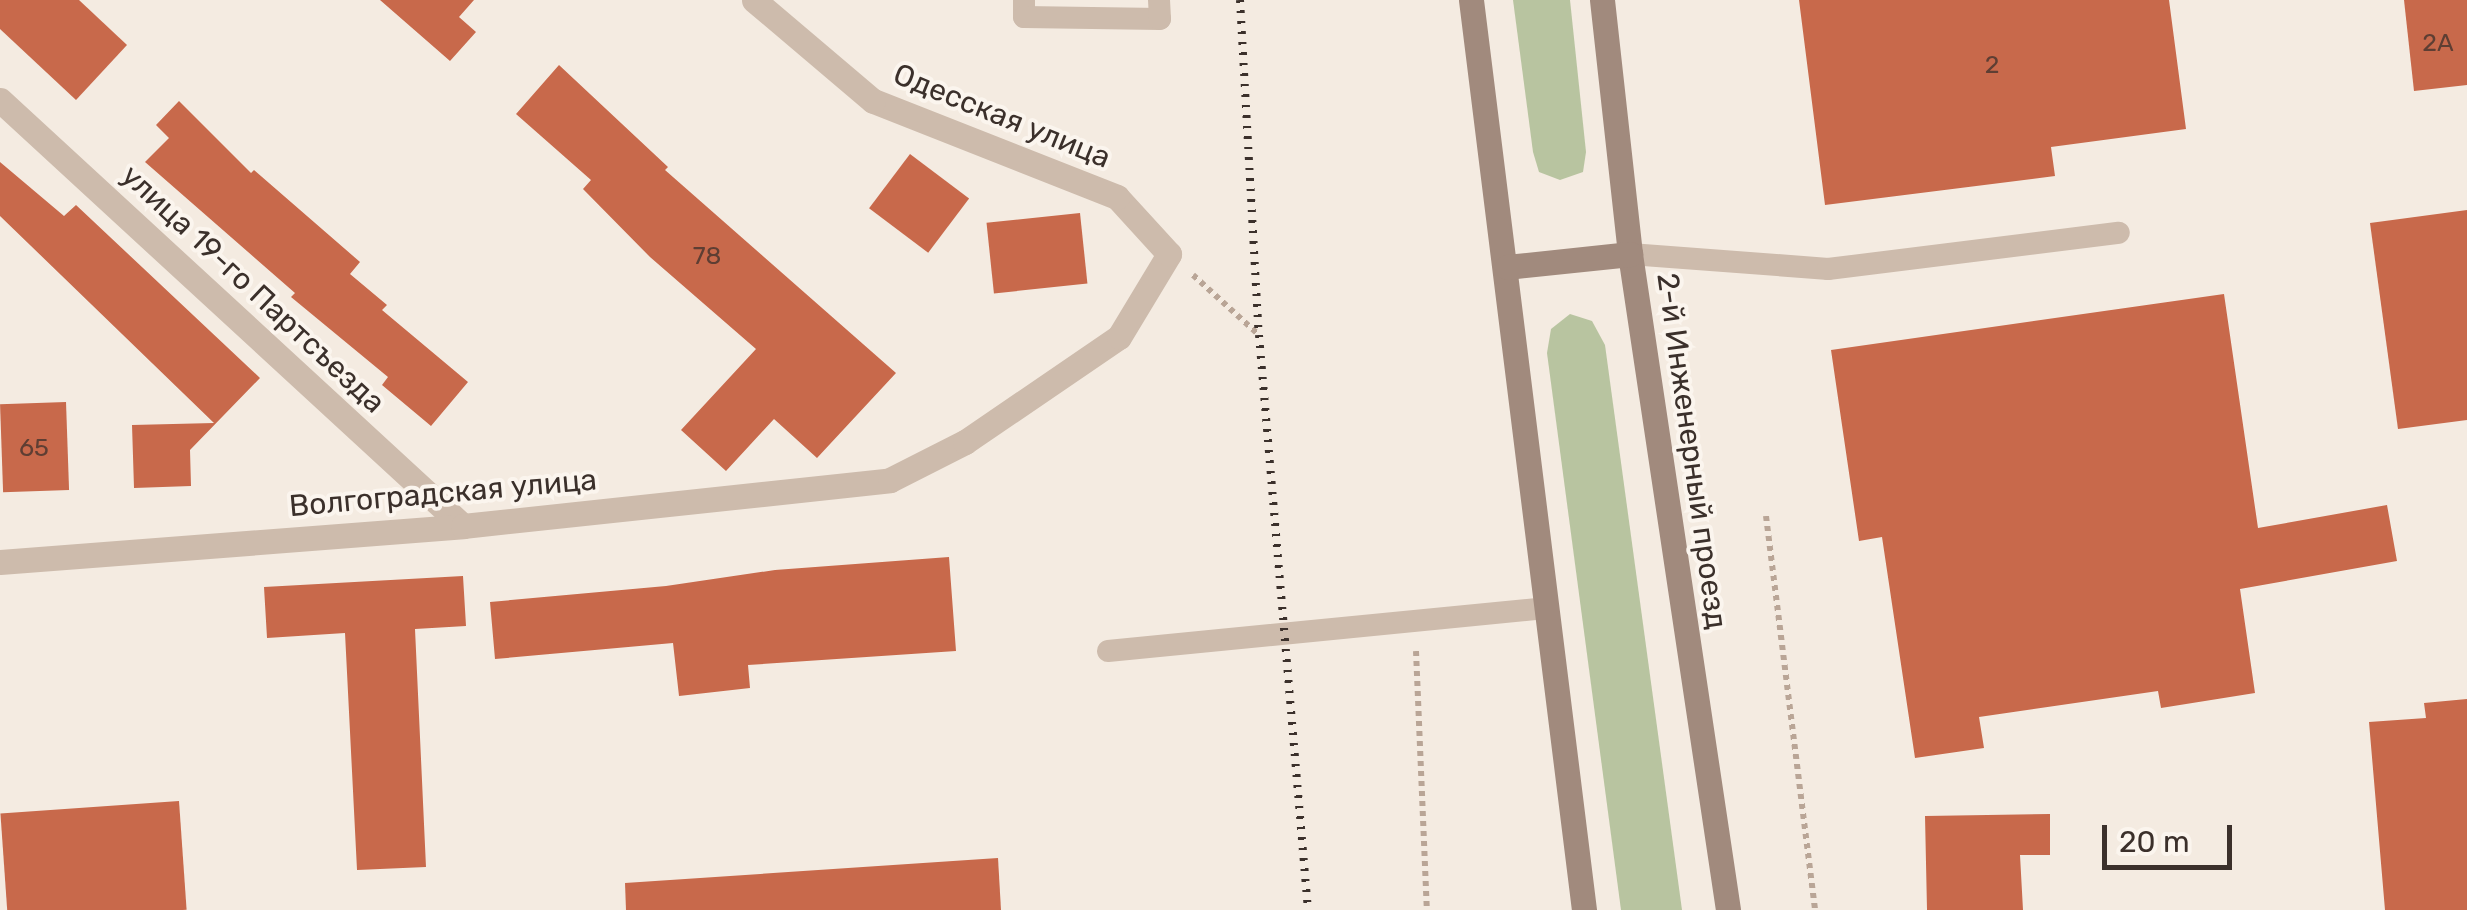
<!DOCTYPE html>
<html>
<head>
<meta charset="utf-8">
<style>
	body { margin:0 }
	#map { position:relative; width:2467px; height:910px; overflow:hidden; background:#f4ebe1; font-family:Rubik,sans-serif }
	div>[style] { position:absolute }
	[style*='--x'] { left:calc(var(--x)*1px); top:calc(var(--y)*1px); width:calc(var(--w)*1px); rotate:calc(var(--a)*1deg) }
	.green>* { inset:0; background:#b8c4a0 }
	.building>* { inset:0; background:#c8694b; transform-origin:0 0 }
	.path>* { height:6px; margin-top:-3px; transform-origin:0; background:repeating-linear-gradient(90deg,#b9a596 0 5px,transparent 0 10px) }
	.lane>* { height:22px; margin:-11px; padding:0 11px; transform-origin:11px; border-radius:11px; background:#cdbbac }
	.street>* { height:25px; margin:-12.5px; padding:0 12.5px; transform-origin:12.5px; border-radius:12.5px; background:#cdbbac }
	.secondary>* { height:25px; margin:-12.5px; padding:0 12.5px; transform-origin:12.5px; border-radius:12.5px; background:#a18a7d }
	.rail>* { height:8px; margin-top:-4px; transform-origin:0; background:repeating-linear-gradient(90deg,#3b302b 0 2.5px,transparent 0 10.5px) }
	span { translate:-50% -50%; white-space:nowrap; text-align:center; line-height:1.15; -webkit-text-stroke:8px #fbf5ee; paint-order:stroke }
	.number-label { font-size:25px; color:#5e3e33 }
	.number-label span { -webkit-text-stroke-width:0 }
	.street-label { font-size:30px; color:#3b302b }
	.scale { position:absolute; left:2102px; top:825px; width:130px; height:45px; box-sizing:border-box; border:5px solid #3b302b; border-top:0; padding-left:12px; font-size:30px; line-height:35px; white-space:nowrap; color:#3b302b; -webkit-text-stroke:8px #fbf5ee; paint-order:stroke }
</style>
</head>
<body>
<div id="map">
	<div class="green">
		<i style="clip-path:polygon(1513px 0,1570px 0,1586px 152px,1583px 172px,1560px 180px,1539px 172px,1533px 152px)"></i>
		<i style="clip-path:polygon(1570px 314px,1592px 321px,1605px 345px,1682px 910px,1621px 910px,1547px 353px,1551px 329px)"></i>
	</div>
	<div class="building">
		<i style="clip-path:polygon(0 0,79px 0,127px 45px,76px 100px,0 29px)"></i>
		<i style="clip-path:polygon(380px 0,474px 0,459px 17px,476px 32px,450px 61px)"></i>
		<i style="clip-path:polygon(1799px 0,2169px 0,2186px 129px,2051px 147px,2055px 176px,1825px 205px)"></i>
		<i style="clip-path:polygon(2404px 0,2467px 0,2467px 85px,2414px 91px)"></i>
		<i style="clip-path:polygon(559px 65px,668px 167px,665px 170px,896px 373px,817px 458px,774px 419px,726px 471px,681px 430px,756px 349px,650px 257px,583px 189px,591px 180px,516px 114px)"></i>
		<i style="clip-path:polygon(179px 101px,251px 173px,254px 170px,360px 262px,350px 274px,387px 305px,382px 310px,468px 382px,431px 426px,382px 385px,388px 377px,291px 297px,295px 293px,145px 162px,169px 138px,156px 125px)"></i>
		<i style="left:910px;top:154px;width:74px;height:68px;rotate:37deg"></i>
		<i style="clip-path:polygon(0 162px,64px 216px,76px 205px,260px 378px,190px 450px,191px 486px,134px 488px,132px 425px,214px 423px,0 216px)"></i>
		<i style="clip-path:polygon(2467px 210px,2467px 420px,2398px 429px,2370px 223px)"></i>
		<i style="left:1080px;top:213px;width:71px;height:94px;rotate:84deg"></i>
		<i style="clip-path:polygon(2224px 294px,2258px 528px,2387px 505px,2397px 561px,2240px 589px,2255px 693px,2161px 708px,2158px 691px,1979px 717px,1984px 748px,1915px 758px,1882px 537px,1859px 541px,1831px 350px)"></i>
		<i style="left:66px;top:402px;width:88px;height:66px;rotate:88deg"></i>
		<i style="clip-path:polygon(949px 557px,956px 651px,748px 665px,750px 688px,679px 696px,673px 643px,495px 659px,490px 602px,666px 586px,775px 570px)"></i>
		<i style="clip-path:polygon(463px 576px,466px 626px,415px 629px,426px 867px,357px 870px,345px 633px,267px 638px,264px 587px)"></i>
		<i style="clip-path:polygon(2467px 699px,2467px 910px,2385px 910px,2369px 722px,2426px 718px,2424px 703px)"></i>
		<i style="left:179px;top:801px;width:109px;height:179px;rotate:86deg"></i>
		<i style="clip-path:polygon(2050px 814px,2050px 855px,2020px 855px,2023px 910px,1927px 910px,1925px 816px)"></i>
		<i style="clip-path:polygon(998px 858px,1001px 910px,626px 910px,625px 883px)"></i>
	</div>
	<div class="path">
		<i style="--x:1193;--y:275;--w:89;--a:42.3"></i>
		<i style="--x:1766;--y:516;--w:397;--a:82.9"></i>
		<i style="--x:1416;--y:651;--w:259;--a:87.6"></i>
	</div>
	<div class="lane">
		<i style="--x:1024;--y:0;--w:17;--a:90"></i>
		<i style="--x:1024;--y:17;--w:136;--a:0.8"></i>
		<i style="--x:1160;--y:19;--w:19;--a:-93"></i>
		<i style="--x:1630;--y:254;--w:199;--a:4.3"></i>
		<i style="--x:1828;--y:269;--w:293;--a:-7.1"></i>
		<i style="--x:1108;--y:651;--w:439;--a:-5.6"></i>
	</div>
	<div class="street">
		<i style="--x:0;--y:100;--w:629;--a:42.62"></i>
		<i style="--x:0;--y:562;--w:464;--a:-4.4"></i>
		<i style="--x:463;--y:526;--w:429;--a:-6.1"></i>
		<i style="--x:890;--y:480;--w:84;--a:-26.9"></i>
		<i style="--x:965;--y:442;--w:186;--a:-34.3"></i>
		<i style="--x:1119;--y:337;--w:97;--a:-58.9"></i>
		<i style="--x:1169;--y:254;--w:77;--a:-132.4"></i>
		<i style="--x:1117;--y:197;--w:262;--a:-158.5"></i>
		<i style="--x:873;--y:101;--w:156;--a:-139.7"></i>
	</div>
	<div class="secondary">
		<i style="--x:1471;--y:0;--w:917;--a:82.92"></i>
		<i style="--x:1602;--y:0;--w:256;--a:83.7"></i>
		<i style="--x:1630;--y:254;--w:663;--a:81.5"></i>
		<i style="--x:1507;--y:267;--w:124;--a:-6"></i>
	</div>
	<div class="rail">
		<i style="--x:1240;--y:0;--w:336;--a:86.8"></i>
		<i style="--x:1259;--y:335;--w:577;--a:85.13"></i>
	</div>
	<div class="number-label">
		<span style="left:2438px;top:43px">2А</span>
		<span style="left:1992px;top:65px">2</span>
		<span style="left:707px;top:256px">78</span>
		<span style="left:34px;top:448px">65</span>
	</div>
	<div class="street-label">
		<span style="left:1002px;top:116px;rotate:22deg">Одесская улица</span>
		<span style="left:253px;top:289px;rotate:43deg">улица 19-го Партсъезда</span>
		<span style="left:1692px;top:451px;rotate:82deg">2-й Инженерный проезд</span>
		<span style="left:443px;top:493px;rotate:-5deg">Волгоградская улица</span>
	</div>
	<div class="scale">20 m</div>
</div>
</body>
</html>
